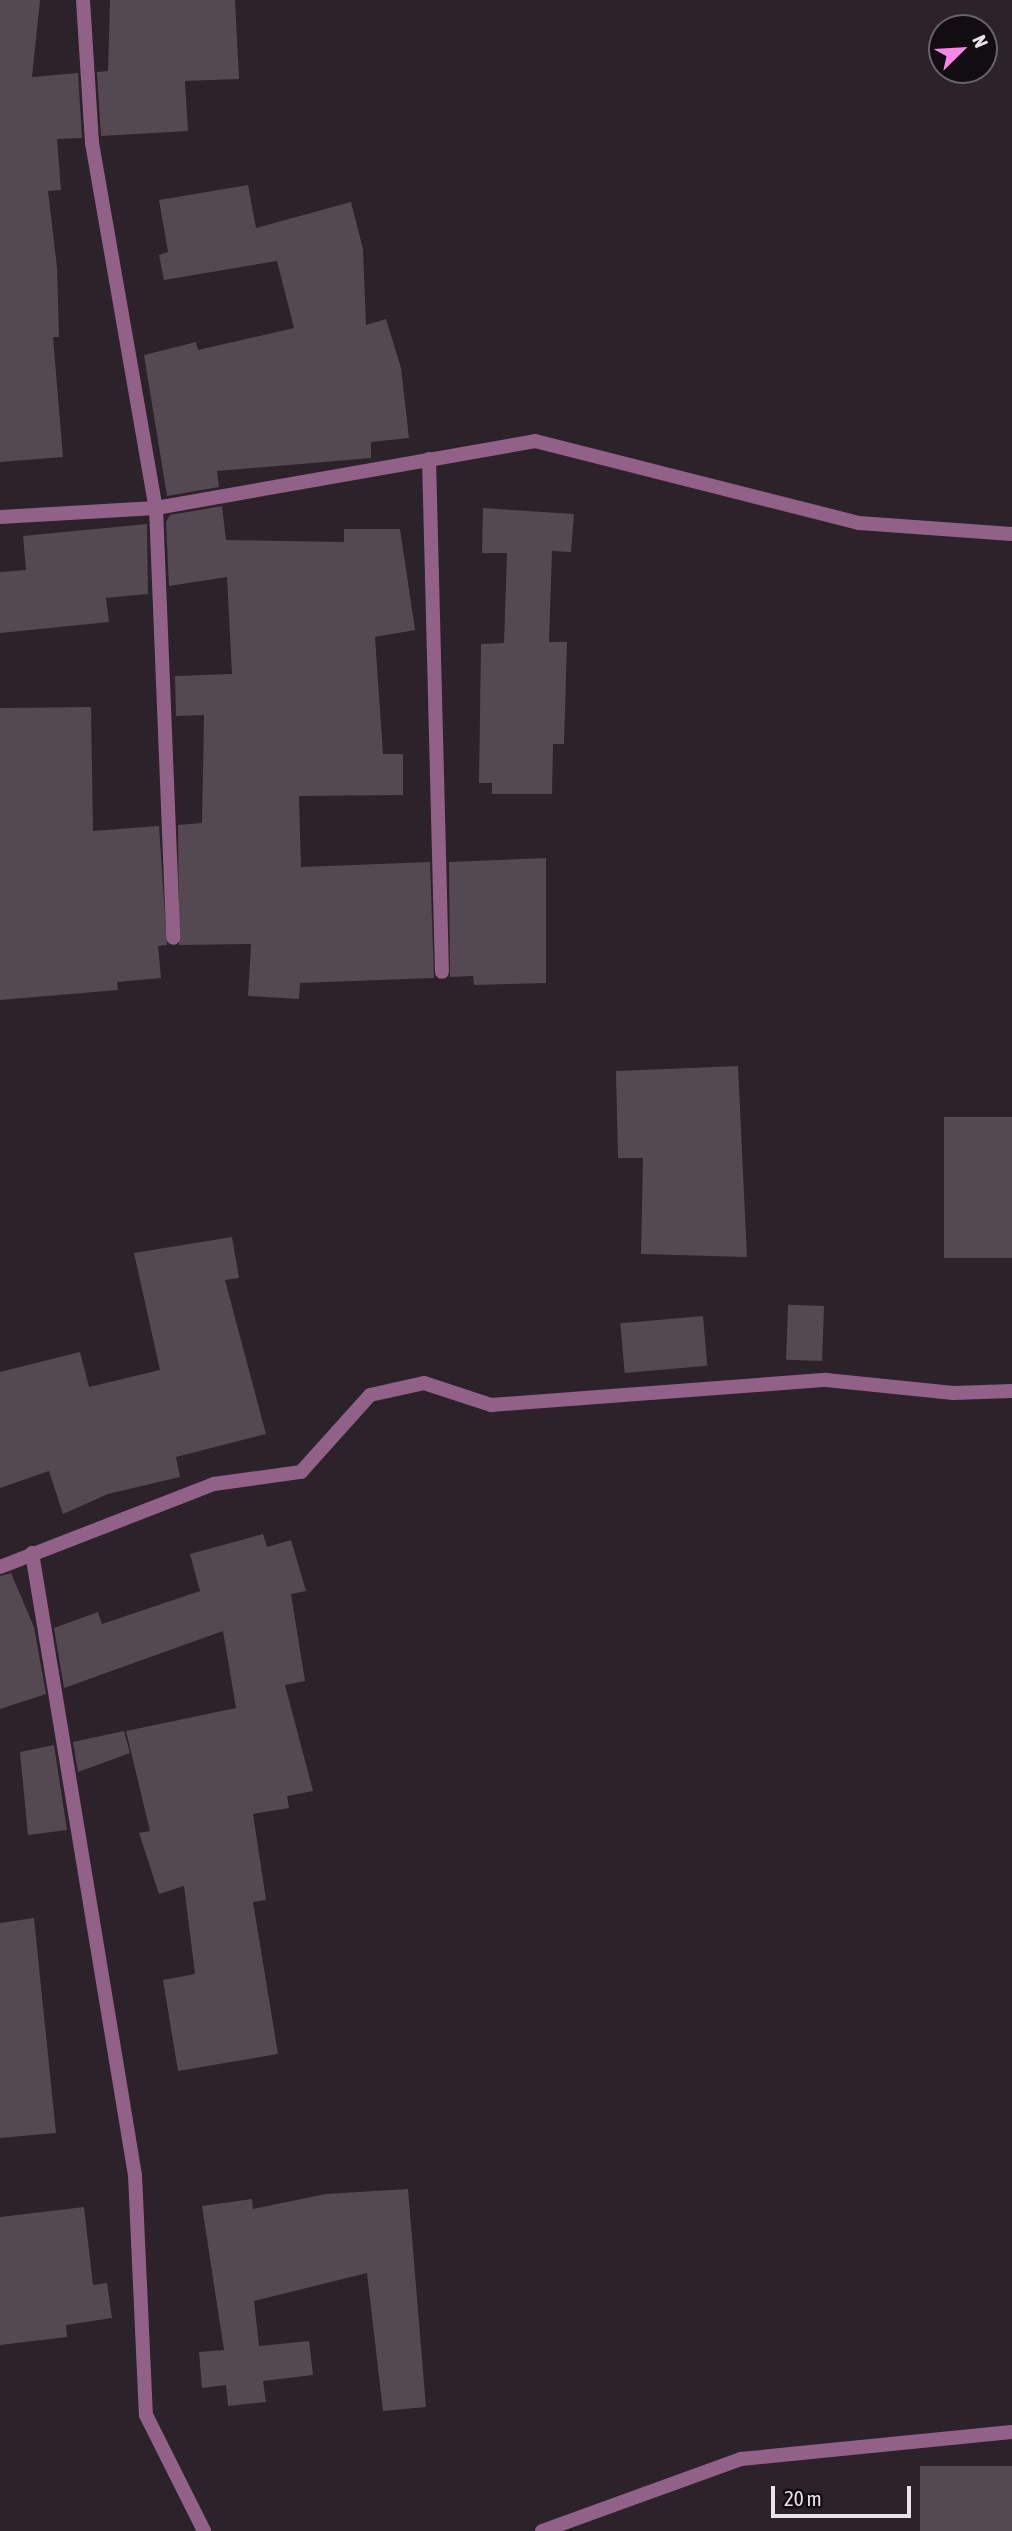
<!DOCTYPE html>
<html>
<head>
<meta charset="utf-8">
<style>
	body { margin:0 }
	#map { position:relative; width:1012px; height:2531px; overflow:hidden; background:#2c222a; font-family:"Asap Condensed",sans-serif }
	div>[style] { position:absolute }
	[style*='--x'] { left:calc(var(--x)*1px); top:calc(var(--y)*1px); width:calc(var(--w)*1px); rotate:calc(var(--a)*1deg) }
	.building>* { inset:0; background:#544851; transform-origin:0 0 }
	.minor>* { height:14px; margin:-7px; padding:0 7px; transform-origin:7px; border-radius:7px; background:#916188 }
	span { translate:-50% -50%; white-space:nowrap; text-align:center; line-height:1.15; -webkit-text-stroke:5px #120d11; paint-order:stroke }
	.north { position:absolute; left:928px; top:14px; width:70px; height:70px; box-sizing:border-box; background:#120d11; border:2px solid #686367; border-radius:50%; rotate:66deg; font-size:19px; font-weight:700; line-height:28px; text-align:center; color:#eae3e8 }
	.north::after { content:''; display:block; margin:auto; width:24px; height:32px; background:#fa87e7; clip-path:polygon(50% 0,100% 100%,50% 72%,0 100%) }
	.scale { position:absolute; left:771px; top:2486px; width:140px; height:32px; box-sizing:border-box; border:4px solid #eae3e8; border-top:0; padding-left:9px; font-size:21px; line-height:24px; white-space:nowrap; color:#eae3e8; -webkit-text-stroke:5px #120d11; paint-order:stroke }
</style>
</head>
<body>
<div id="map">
	<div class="building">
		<i style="clip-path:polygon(0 0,40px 0,32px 77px,78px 73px,82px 138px,57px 139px,61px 190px,48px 191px,57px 267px,59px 337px,53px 337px,63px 457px,0 462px)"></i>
		<i style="clip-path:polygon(110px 0,235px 0,239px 79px,185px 81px,188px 131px,101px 136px,97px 72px,108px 71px)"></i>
		<i style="clip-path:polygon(248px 185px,256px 228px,351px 202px,363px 249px,366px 325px,386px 319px,401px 368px,409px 438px,371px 442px,371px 458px,217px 471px,219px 487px,167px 496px,144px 355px,196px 342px,198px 350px,294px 328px,277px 261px,164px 280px,159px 255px,168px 252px,159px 200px)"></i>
		<i style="clip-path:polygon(222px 506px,226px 540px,344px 542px,344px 529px,400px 529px,415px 630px,375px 637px,383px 754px,403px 754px,403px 795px,299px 796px,301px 867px,430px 862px,434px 978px,300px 983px,299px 999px,248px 996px,251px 944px,179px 945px,178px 825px,202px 823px,204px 715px,176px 716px,175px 676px,232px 674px,227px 577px,169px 586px,166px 522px,170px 515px)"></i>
		<i style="clip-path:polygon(483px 508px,574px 514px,571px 552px,552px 551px,549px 642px,567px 642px,564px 744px,553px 744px,552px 794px,492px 794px,492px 783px,479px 783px,481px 644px,504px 643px,507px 553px,482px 553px)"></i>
		<i style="clip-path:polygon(147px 524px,148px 594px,106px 598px,109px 622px,0 633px,0 572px,26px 570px,23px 536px)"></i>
		<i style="clip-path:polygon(91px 707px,93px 831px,159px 826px,167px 945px,158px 946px,161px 978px,117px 982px,118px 990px,0 1000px,0 708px)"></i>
		<i style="clip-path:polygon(546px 858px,546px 983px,474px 985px,473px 976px,450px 977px,449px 862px)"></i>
		<i style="clip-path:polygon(738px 1066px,747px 1257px,641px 1254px,643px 1158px,618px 1158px,616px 1071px)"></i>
		<i style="left:1012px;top:1117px;width:141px;height:68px;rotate:90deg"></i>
		<i style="clip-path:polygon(232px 1237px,239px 1278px,225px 1280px,266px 1434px,176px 1457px,180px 1477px,108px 1494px,63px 1514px,49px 1471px,0 1488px,0 1372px,80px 1352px,89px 1387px,160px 1370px,134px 1253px)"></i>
		<i style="left:824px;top:1306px;width:55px;height:36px;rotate:92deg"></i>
		<i style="left:703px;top:1316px;width:50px;height:83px;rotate:85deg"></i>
		<i style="clip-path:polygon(263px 1534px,267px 1547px,291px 1540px,306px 1591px,291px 1594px,305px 1681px,285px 1685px,313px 1791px,287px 1796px,289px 1808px,253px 1814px,266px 1900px,253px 1902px,278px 2054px,178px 2071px,163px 1980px,195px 1974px,184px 1886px,159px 1894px,139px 1833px,150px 1831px,126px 1731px,236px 1708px,223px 1631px,64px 1688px,54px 1628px,98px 1612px,102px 1624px,200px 1591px,190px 1554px)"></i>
		<i style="clip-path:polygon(11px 1573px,34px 1627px,46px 1694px,0 1709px,0 1576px)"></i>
		<i style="clip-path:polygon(124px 1731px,130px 1753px,78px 1772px,73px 1742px)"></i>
		<i style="clip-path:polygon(54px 1745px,67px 1830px,28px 1835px,20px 1752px)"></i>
		<i style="clip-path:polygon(34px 1918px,56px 2133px,0 2138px,0 1923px)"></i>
		<i style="clip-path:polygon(408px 2189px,426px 2407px,383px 2411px,367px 2273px,254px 2301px,259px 2346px,309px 2341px,313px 2375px,263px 2381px,266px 2402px,228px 2406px,226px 2385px,202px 2388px,199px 2352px,224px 2350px,202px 2206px,252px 2199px,253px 2209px,326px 2194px)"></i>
		<i style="clip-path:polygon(84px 2207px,93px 2285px,107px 2283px,112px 2318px,66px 2325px,67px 2337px,0 2345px,0 2217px)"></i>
		<i style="left:920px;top:2466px;width:92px;height:65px"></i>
	</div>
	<div class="minor">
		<i style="--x:83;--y:0;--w:143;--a:86.4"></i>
		<i style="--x:92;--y:143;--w:371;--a:80.1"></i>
		<i style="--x:156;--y:508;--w:430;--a:87.7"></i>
		<i style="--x:429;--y:459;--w:513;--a:88.55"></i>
		<i style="--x:0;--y:517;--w:156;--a:-3.3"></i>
		<i style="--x:156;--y:508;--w:385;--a:-10"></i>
		<i style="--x:535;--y:441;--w:334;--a:14.2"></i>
		<i style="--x:859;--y:523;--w:153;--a:4.1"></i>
		<i style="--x:32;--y:1553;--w:630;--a:80.6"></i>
		<i style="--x:135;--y:2175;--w:240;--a:87.4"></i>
		<i style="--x:146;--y:2415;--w:130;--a:63.4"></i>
		<i style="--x:0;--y:1567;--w:230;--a:-21.2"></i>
		<i style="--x:214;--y:1484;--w:88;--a:-7.9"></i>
		<i style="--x:301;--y:1472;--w:103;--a:-48.1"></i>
		<i style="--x:370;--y:1395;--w:55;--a:-12.5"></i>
		<i style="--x:424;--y:1383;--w:71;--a:18.2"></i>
		<i style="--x:491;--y:1405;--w:336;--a:-4.3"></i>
		<i style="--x:826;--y:1380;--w:128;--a:5.8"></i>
		<i style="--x:953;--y:1393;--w:59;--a:-1.9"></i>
		<i style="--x:542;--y:2531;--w:212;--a:-19.9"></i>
		<i style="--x:741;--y:2459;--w:272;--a:-5.7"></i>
	</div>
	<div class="north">N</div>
	<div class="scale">20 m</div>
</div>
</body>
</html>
